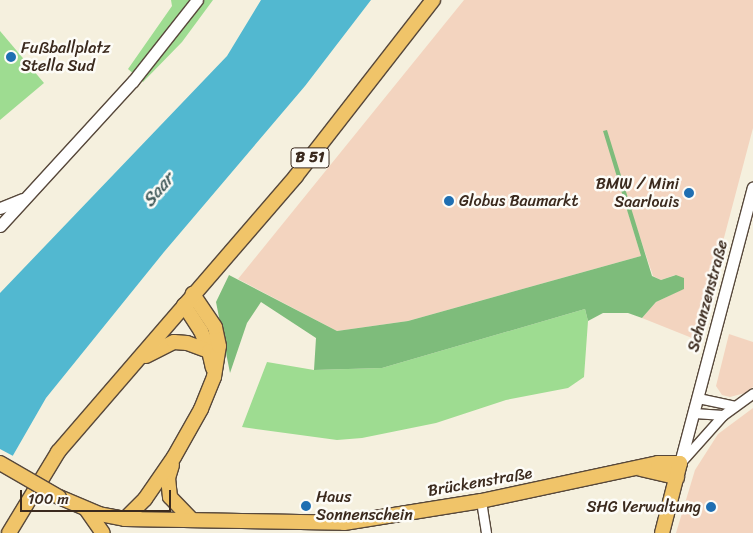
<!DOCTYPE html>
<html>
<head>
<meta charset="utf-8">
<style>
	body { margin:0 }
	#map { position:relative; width:753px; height:533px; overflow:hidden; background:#f5f0de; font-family:Sriracha,sans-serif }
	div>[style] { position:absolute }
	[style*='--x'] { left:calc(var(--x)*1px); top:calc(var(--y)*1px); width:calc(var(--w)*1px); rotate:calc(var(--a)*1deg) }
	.built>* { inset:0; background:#f3d4bf }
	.green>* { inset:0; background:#9edc91 }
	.forest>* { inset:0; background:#7ebc7b }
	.water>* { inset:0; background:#52b8d0 }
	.pier>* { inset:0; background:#f5f0de }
	.roads { filter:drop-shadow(1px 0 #57483b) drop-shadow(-1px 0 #57483b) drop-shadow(0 1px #57483b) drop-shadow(0 -1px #57483b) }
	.minor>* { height:9px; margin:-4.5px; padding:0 4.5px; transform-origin:4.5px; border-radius:4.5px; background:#fff }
	.tertiary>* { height:11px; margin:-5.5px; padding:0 5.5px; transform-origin:5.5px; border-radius:5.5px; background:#fff }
	.primary>* { height:14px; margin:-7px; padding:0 7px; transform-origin:7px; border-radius:7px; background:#f0c469 }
	.bridges { filter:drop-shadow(1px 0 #57483b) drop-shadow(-1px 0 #57483b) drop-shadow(0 1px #57483b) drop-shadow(0 -1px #57483b) }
	.primary-bridge>* { height:14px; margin:-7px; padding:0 7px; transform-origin:7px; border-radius:7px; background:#f0c469 }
	.dots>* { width:14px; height:14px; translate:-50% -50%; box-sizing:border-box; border:2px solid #fdfcf7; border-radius:50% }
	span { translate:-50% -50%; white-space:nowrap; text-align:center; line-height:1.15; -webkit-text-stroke:5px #fdfcf7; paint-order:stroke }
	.shield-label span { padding:1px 4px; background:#fdfcf7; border:1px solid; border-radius:4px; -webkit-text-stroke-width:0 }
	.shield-label { font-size:15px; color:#3b2a1e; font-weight:700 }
	.poi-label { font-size:16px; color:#3b2a1e }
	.left { translate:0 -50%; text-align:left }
	.right { translate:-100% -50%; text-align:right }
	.street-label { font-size:16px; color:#3b2a1e }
	.water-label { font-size:18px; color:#435c5c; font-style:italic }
	.scale { position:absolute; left:20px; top:490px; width:151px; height:22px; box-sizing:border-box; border:2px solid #3b2a1e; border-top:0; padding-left:6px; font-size:15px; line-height:18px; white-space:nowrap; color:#3b2a1e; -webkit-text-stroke:4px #fdfcf7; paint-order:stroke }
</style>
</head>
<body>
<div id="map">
	<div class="built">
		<i style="clip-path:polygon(464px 0,753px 0,753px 128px,697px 340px,642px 318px,656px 302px,683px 289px,675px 275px,661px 280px,653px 276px,604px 131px,641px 256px,408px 321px,337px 331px,238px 279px)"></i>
		<i style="clip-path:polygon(729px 334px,753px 342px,753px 387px,745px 393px,730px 397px,722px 395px,716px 386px)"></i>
		<i style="clip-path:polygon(753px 408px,753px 533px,676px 533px,695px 470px,718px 434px)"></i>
	</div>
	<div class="green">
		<i style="clip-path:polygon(171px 0,213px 0,182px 42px,143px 82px,128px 69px,172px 6px)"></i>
		<i style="clip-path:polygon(0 31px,44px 83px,0 120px)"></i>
		<i style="clip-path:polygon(585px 309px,588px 321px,584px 377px,568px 388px,506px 400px,436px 423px,362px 438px,337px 440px,242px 427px,267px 362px,314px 370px,382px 368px)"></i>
	</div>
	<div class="forest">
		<i style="clip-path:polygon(607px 130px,652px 276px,661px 280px,676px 275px,684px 278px,684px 289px,656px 302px,642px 318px,628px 313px,603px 313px,588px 321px,585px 309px,382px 368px,314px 370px,316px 338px,261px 302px,247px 323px,230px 373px,216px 302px,229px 275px,337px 331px,408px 321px,641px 256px,603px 131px)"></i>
	</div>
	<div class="water">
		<i style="clip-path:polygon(261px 0,371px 0,305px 86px,164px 252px,46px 398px,0 478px,0 293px,227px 56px)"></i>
	</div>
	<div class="pier">
		<i style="clip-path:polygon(0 449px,15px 457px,2px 480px,0 479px)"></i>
	</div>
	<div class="roads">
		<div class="minor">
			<i style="--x:698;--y:398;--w:38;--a:12"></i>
			<i style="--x:694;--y:413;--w:29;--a:4"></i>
			<i style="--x:681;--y:462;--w:63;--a:-48.2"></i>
			<i style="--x:723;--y:415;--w:37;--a:-36"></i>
			<i style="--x:481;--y:501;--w:32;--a:81"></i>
		</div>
		<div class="tertiary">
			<i style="--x:0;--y:208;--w:24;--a:-22"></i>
			<i style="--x:0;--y:226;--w:197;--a:-47.5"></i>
			<i style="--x:133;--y:81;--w:103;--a:-51.7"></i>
			<i style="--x:680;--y:463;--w:285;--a:-75.2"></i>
		</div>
		<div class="primary">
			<i style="--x:184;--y:305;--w:31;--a:57"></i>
			<i style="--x:201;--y:331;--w:22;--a:68"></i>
			<i style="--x:146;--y:356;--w:31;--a:-27"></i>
			<i style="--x:174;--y:342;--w:13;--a:4"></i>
			<i style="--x:187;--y:343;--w:23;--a:20"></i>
			<i style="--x:209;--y:351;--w:17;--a:77"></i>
			<i style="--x:172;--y:465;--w:14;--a:107"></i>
			<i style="--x:168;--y:478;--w:19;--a:84"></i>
			<i style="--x:170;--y:497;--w:32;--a:46"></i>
			<i style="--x:641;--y:469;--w:37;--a:13"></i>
			<i style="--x:59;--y:497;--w:43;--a:23"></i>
			<i style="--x:99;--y:514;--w:26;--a:11"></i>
			<i style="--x:125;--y:519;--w:219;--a:1"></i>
			<i style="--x:344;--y:523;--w:139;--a:-9.1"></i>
			<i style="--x:481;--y:501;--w:181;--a:-12.1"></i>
			<i style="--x:658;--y:463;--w:22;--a:0"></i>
			<i style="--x:680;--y:463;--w:72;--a:104.4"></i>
			<i style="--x:86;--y:509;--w:29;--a:55"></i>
			<i style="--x:125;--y:519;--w:28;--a:-45"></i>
			<i style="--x:145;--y:499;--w:51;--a:-55.4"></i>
			<i style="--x:174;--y:457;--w:55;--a:-60.6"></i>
			<i style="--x:201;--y:409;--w:35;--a:-68"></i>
			<i style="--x:214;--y:377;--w:31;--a:-81"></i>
			<i style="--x:219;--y:346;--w:19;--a:-102"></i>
			<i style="--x:215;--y:327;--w:40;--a:-124"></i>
			<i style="--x:9;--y:533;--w:95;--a:-58.8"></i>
			<i style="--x:58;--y:452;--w:364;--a:-49.2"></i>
			<i style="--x:296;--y:176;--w:223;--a:-52.1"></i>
		</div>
	</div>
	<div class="bridges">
		<div class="primary-bridge">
			<i style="--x:0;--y:463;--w:68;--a:30"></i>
		</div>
	</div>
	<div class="dots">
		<i style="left:11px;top:57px;background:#1f6fb2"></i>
		<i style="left:689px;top:193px;background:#1f6fb2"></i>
		<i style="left:449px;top:201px;background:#1f6fb2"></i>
		<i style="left:306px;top:506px;background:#1f6fb2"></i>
		<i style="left:711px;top:507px;background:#1f6fb2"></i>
	</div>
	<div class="shield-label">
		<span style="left:310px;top:158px">B 51</span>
	</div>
	<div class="poi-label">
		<span class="left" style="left:21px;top:57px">Fußballplatz<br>Stella Sud</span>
		<span class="right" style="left:679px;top:193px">BMW / Mini<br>Saarlouis</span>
		<span class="left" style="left:459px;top:201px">Globus Baumarkt</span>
		<span class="left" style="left:316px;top:506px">Haus<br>Sonnenschein</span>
		<span class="right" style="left:701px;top:507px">SHG Verwaltung</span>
	</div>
	<div class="street-label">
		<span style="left:708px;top:296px;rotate:-75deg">Schanzenstraße</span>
		<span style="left:480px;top:482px;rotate:-10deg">Brückenstraße</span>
	</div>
	<div class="water-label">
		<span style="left:158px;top:190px;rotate:-50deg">Saar</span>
	</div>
	<div class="scale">100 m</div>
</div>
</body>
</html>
